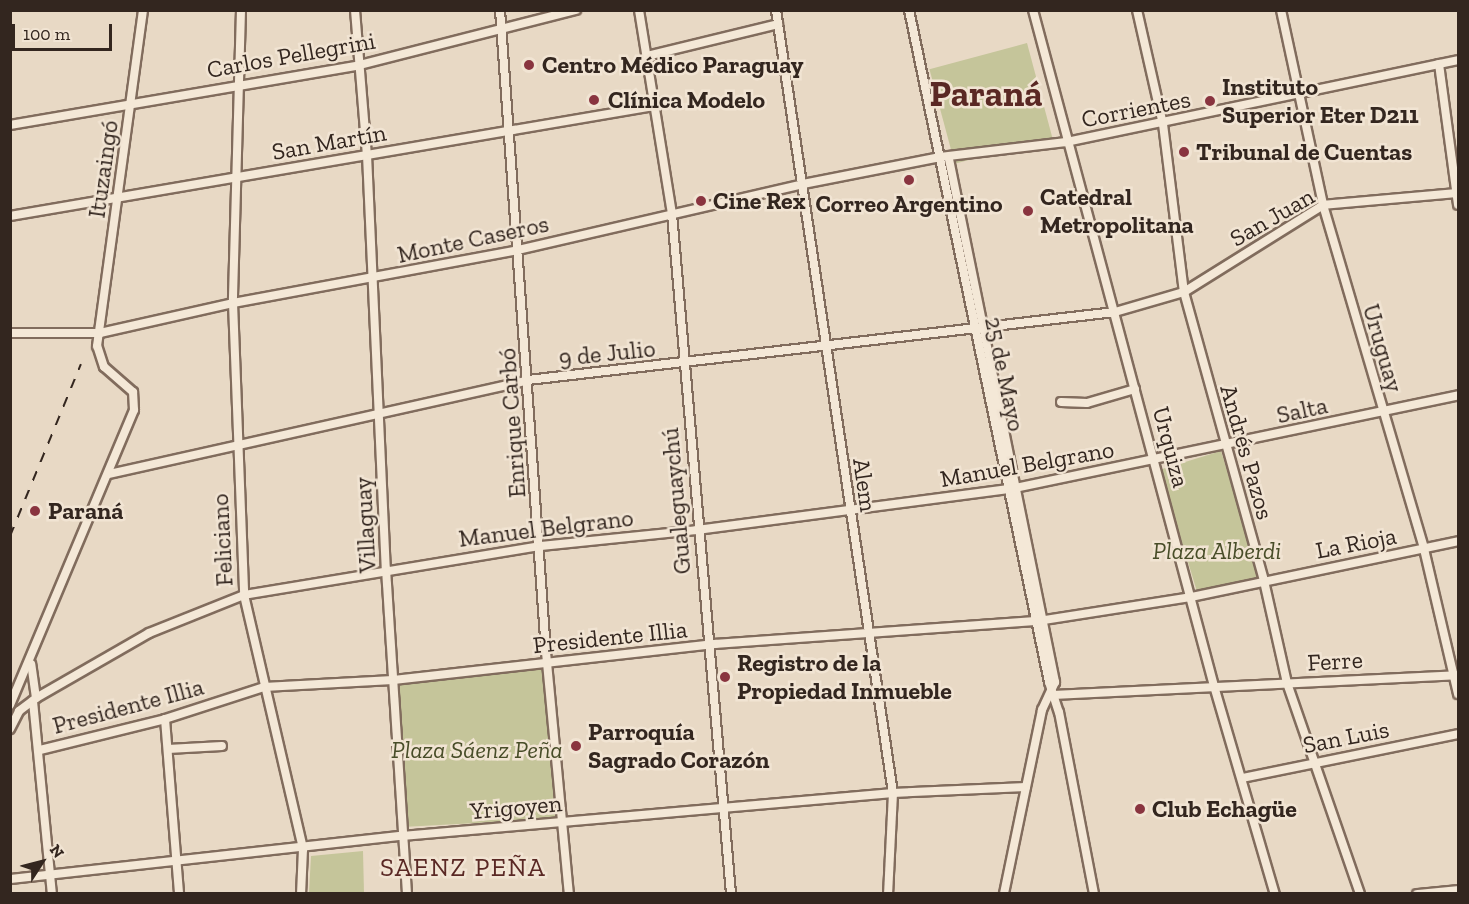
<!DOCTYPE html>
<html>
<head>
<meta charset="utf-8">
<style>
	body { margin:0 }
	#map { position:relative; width:1469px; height:904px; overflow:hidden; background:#e8d9c5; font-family:"Zilla Slab",serif }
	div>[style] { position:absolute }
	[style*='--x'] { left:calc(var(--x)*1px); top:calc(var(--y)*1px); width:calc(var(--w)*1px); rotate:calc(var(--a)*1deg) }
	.green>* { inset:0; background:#c5c59a; transform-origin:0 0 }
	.roads { filter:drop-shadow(2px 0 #816c5d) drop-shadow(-2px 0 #816c5d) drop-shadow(0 2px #816c5d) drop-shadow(0 -2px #816c5d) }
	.minor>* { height:8px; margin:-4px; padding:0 4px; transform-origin:4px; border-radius:4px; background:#f4e8d7 }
	.rail>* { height:2px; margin-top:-1px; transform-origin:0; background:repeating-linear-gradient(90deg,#33261f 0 10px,transparent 0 20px) }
	.dots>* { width:16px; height:16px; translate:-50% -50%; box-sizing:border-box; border:3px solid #f1e4d3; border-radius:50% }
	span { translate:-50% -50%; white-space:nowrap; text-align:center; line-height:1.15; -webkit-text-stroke:5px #f1e4d3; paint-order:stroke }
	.street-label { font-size:24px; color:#33261f }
	.poi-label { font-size:24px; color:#33261f; font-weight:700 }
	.left { translate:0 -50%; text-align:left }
	.park-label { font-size:24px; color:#484d28; font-style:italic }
	.neighbourhood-label { font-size:26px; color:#5a2824; letter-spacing:1.5px }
	.town-label { font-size:36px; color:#5a2824; font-weight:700 }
	.frame { position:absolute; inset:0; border:12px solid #33261f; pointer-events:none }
	.north { position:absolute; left:12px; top:832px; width:60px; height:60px; -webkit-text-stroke:4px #f1e4d3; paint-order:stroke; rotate:54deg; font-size:16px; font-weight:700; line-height:24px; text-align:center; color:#33261f }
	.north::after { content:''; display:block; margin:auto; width:21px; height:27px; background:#33261f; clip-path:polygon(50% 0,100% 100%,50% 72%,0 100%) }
	.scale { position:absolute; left:12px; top:24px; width:100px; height:27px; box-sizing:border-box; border:3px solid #33261f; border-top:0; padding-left:8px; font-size:18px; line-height:21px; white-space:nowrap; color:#33261f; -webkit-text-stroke:4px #f1e4d3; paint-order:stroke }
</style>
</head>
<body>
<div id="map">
	<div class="green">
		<i style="left:1027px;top:43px;width:98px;height:101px;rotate:75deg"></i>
		<i style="left:1221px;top:451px;width:133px;height:64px;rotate:73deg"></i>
		<i style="left:550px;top:666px;width:153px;height:156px;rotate:87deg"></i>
		<i style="clip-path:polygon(363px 851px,364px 893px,309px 893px,311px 856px)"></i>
	</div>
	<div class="roads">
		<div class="minor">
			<i style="--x:241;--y:10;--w:293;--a:91.6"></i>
			<i style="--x:233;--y:303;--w:292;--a:87.8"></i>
			<i style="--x:244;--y:595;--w:261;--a:76.9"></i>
			<i style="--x:303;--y:849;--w:45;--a:92.5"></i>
			<i style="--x:355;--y:10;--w:145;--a:85.3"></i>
			<i style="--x:367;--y:155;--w:414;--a:87.4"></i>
			<i style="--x:386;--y:569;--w:326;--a:86.3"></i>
			<i style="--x:500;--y:10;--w:644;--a:85.9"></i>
			<i style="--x:546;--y:652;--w:243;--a:84.6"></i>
			<i style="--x:639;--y:10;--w:207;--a:80.8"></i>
			<i style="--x:672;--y:214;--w:683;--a:85.04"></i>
			<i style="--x:776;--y:10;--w:792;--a:81.5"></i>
			<i style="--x:893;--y:793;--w:101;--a:92.8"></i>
			<i style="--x:909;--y:10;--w:686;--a:78.23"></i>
			<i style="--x:1049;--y:682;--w:32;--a:72"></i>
			<i style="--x:1059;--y:712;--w:185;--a:79.1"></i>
			<i style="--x:1033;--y:10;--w:700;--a:75.01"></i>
			<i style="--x:1214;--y:686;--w:217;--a:73.7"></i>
			<i style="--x:1137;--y:10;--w:117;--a:77.2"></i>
			<i style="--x:1163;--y:124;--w:169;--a:82.9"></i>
			<i style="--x:1184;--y:292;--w:300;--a:74.5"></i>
			<i style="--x:1264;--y:581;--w:105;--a:77.3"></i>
			<i style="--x:1287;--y:683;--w:223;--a:70.9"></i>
			<i style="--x:1281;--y:10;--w:199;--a:77.8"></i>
			<i style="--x:1323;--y:205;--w:359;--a:73.6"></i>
			<i style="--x:1424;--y:549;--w:149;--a:76.8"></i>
			<i style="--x:647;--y:56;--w:135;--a:-13.7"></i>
			<i style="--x:1439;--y:64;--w:142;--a:82.3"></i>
			<i style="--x:10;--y:125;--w:355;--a:-9.7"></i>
			<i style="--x:360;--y:65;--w:223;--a:-14.3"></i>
			<i style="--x:949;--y:159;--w:534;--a:78.54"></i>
			<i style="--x:1055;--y:682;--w:31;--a:115"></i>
			<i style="--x:1042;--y:710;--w:188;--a:101.7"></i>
			<i style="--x:10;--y:216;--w:653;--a:-9.69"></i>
			<i style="--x:10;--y:333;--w:90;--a:0"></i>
			<i style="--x:100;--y:333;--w:136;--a:-12.7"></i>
			<i style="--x:233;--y:303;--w:290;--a:-10.5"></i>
			<i style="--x:518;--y:250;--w:293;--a:-13"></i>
			<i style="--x:803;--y:184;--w:140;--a:-11.1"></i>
			<i style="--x:940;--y:157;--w:127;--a:-6.8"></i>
			<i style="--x:1066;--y:142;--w:400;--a:-11.8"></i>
			<i style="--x:1061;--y:402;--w:26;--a:2"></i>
			<i style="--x:1087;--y:403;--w:50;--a:-16.3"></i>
			<i style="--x:109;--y:474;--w:429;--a:-12.6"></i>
			<i style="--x:528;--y:380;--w:591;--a:-6.61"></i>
			<i style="--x:1115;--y:312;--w:72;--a:-16.2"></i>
			<i style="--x:1184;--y:292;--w:164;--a:-32"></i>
			<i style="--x:1323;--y:205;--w:136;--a:-5.1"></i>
			<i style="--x:1052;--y:695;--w:406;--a:-2.8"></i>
			<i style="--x:36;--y:698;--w:130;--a:-29.9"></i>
			<i style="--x:149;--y:633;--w:102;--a:-21.8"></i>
			<i style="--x:244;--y:595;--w:300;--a:-9.4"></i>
			<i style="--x:540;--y:546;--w:158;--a:-5.8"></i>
			<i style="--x:697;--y:530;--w:316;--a:-7.5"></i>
			<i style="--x:1010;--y:489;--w:458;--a:-11.8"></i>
			<i style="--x:33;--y:701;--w:194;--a:84.4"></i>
			<i style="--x:10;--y:705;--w:320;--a:-67.2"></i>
			<i style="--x:134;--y:410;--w:18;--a:-93"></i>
			<i style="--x:133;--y:392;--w:38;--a:-139"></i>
			<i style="--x:104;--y:367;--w:22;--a:-108"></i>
			<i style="--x:97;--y:346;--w:339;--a:-82.2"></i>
			<i style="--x:165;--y:719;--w:176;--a:85.4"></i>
			<i style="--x:10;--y:729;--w:20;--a:-63"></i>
			<i style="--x:19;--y:711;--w:21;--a:-37"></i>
			<i style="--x:36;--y:698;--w:34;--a:-98"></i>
			<i style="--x:168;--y:749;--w:54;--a:-3.2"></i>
			<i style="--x:40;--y:750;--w:129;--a:-13.9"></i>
			<i style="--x:165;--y:719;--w:104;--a:-17.9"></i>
			<i style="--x:264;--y:687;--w:129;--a:-3.1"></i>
			<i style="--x:393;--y:680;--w:324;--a:-6.4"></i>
			<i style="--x:715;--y:644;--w:324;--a:-4.1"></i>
			<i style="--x:1038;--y:621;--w:155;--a:-8.9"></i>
			<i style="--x:1191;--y:597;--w:273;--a:-11.8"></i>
			<i style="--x:1242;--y:778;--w:220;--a:-11.5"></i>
			<i style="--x:10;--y:879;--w:394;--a:-6.3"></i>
			<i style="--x:402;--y:836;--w:493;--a:-5"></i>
			<i style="--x:893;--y:793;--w:133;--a:-2.6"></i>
			<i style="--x:1417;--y:894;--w:41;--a:-5.6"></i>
		</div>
	</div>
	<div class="rail">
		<i style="--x:10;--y:536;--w:186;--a:-67.6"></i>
	</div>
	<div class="dots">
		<i style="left:529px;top:65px;background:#89343f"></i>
		<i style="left:594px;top:100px;background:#89343f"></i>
		<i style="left:1210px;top:101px;background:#89343f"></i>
		<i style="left:1184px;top:152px;background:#89343f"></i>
		<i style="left:909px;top:180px;background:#89343f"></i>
		<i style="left:701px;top:201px;background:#89343f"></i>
		<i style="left:1028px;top:211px;background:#89343f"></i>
		<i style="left:35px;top:511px;background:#89343f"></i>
		<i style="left:725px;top:677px;background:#89343f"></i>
		<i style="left:576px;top:746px;background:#89343f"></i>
		<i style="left:1140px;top:809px;background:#89343f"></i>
	</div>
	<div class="street-label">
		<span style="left:291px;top:55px;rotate:-10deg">Carlos Pellegrini</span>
		<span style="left:1136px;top:109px;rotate:-11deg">Corrientes</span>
		<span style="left:329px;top:142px;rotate:-10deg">San Martín</span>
		<span style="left:103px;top:169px;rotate:-82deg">Ituzaingó</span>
		<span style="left:1272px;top:217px;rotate:-30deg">San Juan</span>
		<span style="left:473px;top:239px;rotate:-12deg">Monte Caseros</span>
		<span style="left:1383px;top:348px;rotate:74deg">Uruguay</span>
		<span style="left:607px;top:353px;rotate:-6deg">9 de Julio</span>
		<span style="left:1005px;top:374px;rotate:78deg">25 de Mayo</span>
		<span style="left:1302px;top:410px;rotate:-12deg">Salta</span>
		<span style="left:512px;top:423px;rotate:-94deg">Enrique Carbó</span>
		<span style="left:1171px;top:447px;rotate:75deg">Urquiza</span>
		<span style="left:1247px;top:452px;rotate:74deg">Andrés Pazos</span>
		<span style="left:1027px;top:464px;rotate:-10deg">Manuel Belgrano</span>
		<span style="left:865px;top:485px;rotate:82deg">Alem</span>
		<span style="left:676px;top:501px;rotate:-95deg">Gualeguaychú</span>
		<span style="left:365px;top:525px;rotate:-93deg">Villaguay</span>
		<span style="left:546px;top:528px;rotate:-7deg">Manuel Belgrano</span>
		<span style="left:222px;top:540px;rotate:-93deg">Feliciano</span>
		<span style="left:1356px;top:543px;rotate:-11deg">La Rioja</span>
		<span style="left:610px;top:637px;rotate:-6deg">Presidente Illia</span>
		<span style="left:1335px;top:661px;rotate:-3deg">Ferre</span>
		<span style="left:128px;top:706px;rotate:-15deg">Presidente Illia</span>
		<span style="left:1346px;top:737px;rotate:-11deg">San Luis</span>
		<span style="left:516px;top:807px;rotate:-5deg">Yrigoyen</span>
	</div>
	<div class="poi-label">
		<span class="left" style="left:542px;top:65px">Centro Médico Paraguay</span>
		<span class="left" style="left:1222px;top:101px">Instituto<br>Superior Eter D211</span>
		<span class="left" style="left:608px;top:100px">Clínica Modelo</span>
		<span class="left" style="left:1196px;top:152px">Tribunal de Cuentas</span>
		<span class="left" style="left:1040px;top:211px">Catedral<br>Metropolitana</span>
		<span class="left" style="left:713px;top:201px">Cine Rex</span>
		<span style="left:909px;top:204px">Correo Argentino</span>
		<span class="left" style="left:48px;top:511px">Paraná</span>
		<span class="left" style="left:737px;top:677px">Registro de la<br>Propiedad Inmueble</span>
		<span class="left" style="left:588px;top:746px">Parroquía<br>Sagrado Corazón</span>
		<span class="left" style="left:1152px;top:809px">Club Echagüe</span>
	</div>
	<div class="park-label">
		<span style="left:1217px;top:551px">Plaza Alberdi</span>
		<span style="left:477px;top:750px">Plaza Sáenz Peña</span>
	</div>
	<div class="neighbourhood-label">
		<span style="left:463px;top:868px">SAENZ PEÑA</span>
	</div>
	<div class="town-label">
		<span style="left:986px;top:94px">Paraná</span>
	</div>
	<div class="frame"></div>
	<div class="north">N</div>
	<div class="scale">100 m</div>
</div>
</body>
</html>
